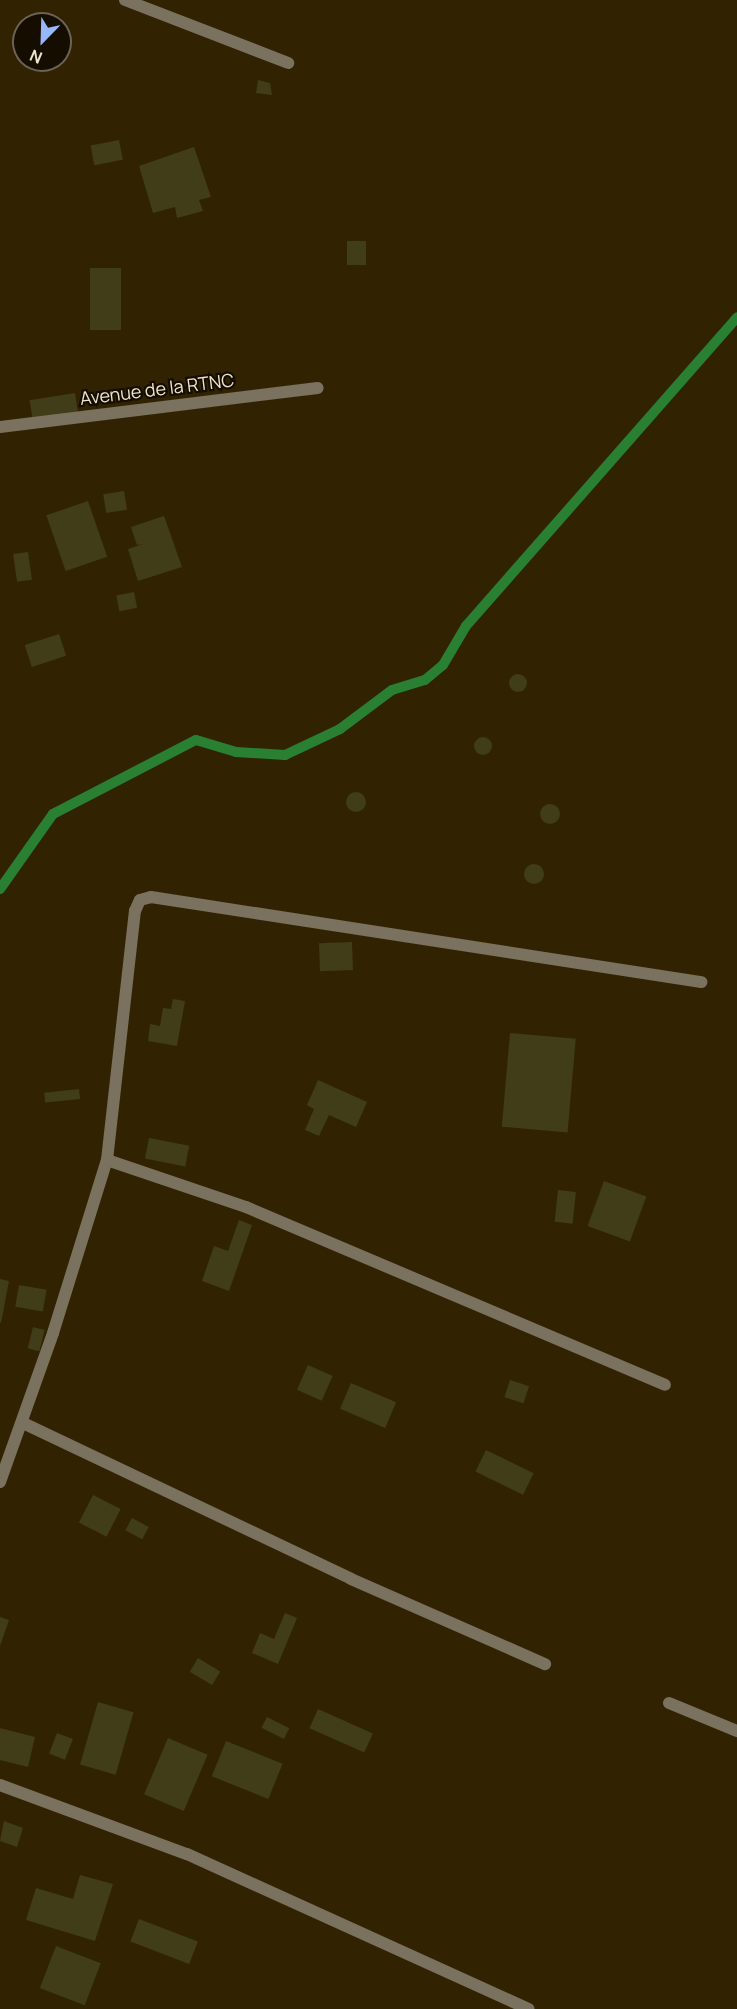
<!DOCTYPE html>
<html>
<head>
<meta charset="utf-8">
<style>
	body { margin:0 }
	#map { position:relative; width:737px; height:2009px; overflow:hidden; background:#312302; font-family:Manrope,sans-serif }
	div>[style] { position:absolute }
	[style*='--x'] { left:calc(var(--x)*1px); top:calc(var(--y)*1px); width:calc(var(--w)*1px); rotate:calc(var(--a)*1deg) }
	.stream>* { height:10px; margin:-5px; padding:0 5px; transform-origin:5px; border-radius:5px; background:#298033 }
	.building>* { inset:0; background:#403d18; transform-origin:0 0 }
	.round { border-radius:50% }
	.street>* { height:12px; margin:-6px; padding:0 6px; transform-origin:6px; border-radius:6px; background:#7a715f }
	span { translate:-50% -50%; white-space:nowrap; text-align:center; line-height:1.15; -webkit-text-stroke:4.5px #150d00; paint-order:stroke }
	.street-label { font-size:18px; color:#eee3cc }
	.north { position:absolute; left:12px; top:12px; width:60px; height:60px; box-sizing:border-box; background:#150d00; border:2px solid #6c6352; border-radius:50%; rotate:203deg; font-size:16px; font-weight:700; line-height:24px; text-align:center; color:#eee3cc }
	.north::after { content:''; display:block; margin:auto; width:21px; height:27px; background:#96b6fd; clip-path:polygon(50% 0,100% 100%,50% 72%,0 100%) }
</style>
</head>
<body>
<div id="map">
	<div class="stream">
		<i style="--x:0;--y:889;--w:92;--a:-54.8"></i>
		<i style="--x:53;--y:814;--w:161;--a:-27.4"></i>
		<i style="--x:196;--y:740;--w:42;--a:16.7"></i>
		<i style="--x:236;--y:752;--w:49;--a:3.5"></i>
		<i style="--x:285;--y:755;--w:61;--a:-25.3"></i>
		<i style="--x:340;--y:729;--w:65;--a:-36.9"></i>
		<i style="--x:392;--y:690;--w:34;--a:-17"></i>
		<i style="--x:425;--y:680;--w:23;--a:-40"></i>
		<i style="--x:443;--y:665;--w:45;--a:-59.5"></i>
		<i style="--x:466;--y:626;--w:411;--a:-48.7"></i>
	</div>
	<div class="building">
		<i style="clip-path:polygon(258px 80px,270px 83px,272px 95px,256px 93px)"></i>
		<i style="left:119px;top:140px;width:20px;height:29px;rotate:79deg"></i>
		<i style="clip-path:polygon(194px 147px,211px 197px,199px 200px,203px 211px,177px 218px,175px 207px,153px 213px,139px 166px)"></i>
		<i style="left:347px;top:241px;width:19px;height:24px"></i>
		<i style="left:90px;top:268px;width:31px;height:62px"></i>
		<i style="left:75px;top:393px;width:19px;height:46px;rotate:81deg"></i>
		<i style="left:124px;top:491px;width:19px;height:21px;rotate:81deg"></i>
		<i style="left:88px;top:501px;width:59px;height:44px;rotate:71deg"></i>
		<i style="clip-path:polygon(164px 516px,182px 567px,138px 581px,128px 549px,143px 544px,137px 545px,131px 527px)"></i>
		<i style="left:28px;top:552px;width:28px;height:15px;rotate:82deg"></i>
		<i style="left:134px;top:592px;width:16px;height:18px;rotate:79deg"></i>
		<i style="left:59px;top:634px;width:23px;height:36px;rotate:72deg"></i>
		<i class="round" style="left:509px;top:674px;width:18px;height:18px"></i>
		<i class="round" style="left:474px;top:737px;width:18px;height:18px"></i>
		<i class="round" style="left:346px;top:792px;width:20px;height:20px"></i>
		<i class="round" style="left:540px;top:804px;width:20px;height:20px"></i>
		<i class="round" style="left:524px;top:864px;width:20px;height:20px"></i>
		<i style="left:352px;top:942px;width:28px;height:33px;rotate:88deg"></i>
		<i style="clip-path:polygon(173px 999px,185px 1001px,177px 1046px,148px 1041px,150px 1024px,160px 1026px,163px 1008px,171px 1009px)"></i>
		<i style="left:510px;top:1033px;width:66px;height:94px;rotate:5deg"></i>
		<i style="clip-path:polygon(318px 1080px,367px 1102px,356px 1127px,329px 1115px,319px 1136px,305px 1130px,314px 1109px,307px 1105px)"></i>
		<i style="left:79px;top:1089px;width:10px;height:35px;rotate:84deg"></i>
		<i style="left:149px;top:1138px;width:41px;height:21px;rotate:11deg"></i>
		<i style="left:604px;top:1181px;width:45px;height:48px;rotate:20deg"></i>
		<i style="left:558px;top:1190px;width:18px;height:32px;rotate:6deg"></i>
		<i style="clip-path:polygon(239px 1220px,252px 1225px,229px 1291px,202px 1281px,214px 1246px,228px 1251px)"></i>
		<i style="clip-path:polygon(0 1279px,9px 1281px,1px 1323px,0 1322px)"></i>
		<i style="left:19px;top:1285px;width:28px;height:22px;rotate:10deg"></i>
		<i style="left:33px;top:1327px;width:12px;height:22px;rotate:14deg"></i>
		<i style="left:308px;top:1365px;width:27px;height:27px;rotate:24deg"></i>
		<i style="left:510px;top:1380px;width:20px;height:18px;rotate:18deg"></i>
		<i style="left:351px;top:1383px;width:49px;height:28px;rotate:23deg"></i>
		<i style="left:486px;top:1450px;width:53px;height:24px;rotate:26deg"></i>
		<i style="left:93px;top:1495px;width:31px;height:31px;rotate:27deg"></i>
		<i style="left:132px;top:1518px;width:19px;height:14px;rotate:28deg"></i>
		<i style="clip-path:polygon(285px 1613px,297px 1618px,278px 1664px,252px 1653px,260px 1633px,274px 1639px)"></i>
		<i style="clip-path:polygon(0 1617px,9px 1620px,0 1646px)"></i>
		<i style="left:198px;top:1658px;width:26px;height:16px;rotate:31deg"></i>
		<i style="left:98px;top:1702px;width:37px;height:65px;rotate:16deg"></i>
		<i style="left:318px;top:1709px;width:60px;height:21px;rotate:24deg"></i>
		<i style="left:267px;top:1717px;width:25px;height:12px;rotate:27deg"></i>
		<i style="clip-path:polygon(0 1728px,35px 1737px,28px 1767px,0 1760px)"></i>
		<i style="left:57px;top:1733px;width:17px;height:22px;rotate:21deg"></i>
		<i style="left:168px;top:1738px;width:43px;height:61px;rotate:23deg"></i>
		<i style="left:226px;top:1741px;width:61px;height:38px;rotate:22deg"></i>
		<i style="clip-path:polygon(4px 1821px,23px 1828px,17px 1847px,0 1841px)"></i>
		<i style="clip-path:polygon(80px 1875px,113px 1884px,95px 1941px,26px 1920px,36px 1888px,73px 1899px)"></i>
		<i style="left:139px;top:1919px;width:63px;height:24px;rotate:21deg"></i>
		<i style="left:56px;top:1946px;width:48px;height:45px;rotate:21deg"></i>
	</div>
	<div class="street">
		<i style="--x:125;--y:0;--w:175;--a:21.1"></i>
		<i style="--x:0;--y:427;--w:320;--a:-7"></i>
		<i style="--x:107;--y:1160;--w:147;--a:18.7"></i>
		<i style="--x:246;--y:1207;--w:455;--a:23"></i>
		<i style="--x:23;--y:1423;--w:363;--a:25.4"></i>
		<i style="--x:351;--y:1579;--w:212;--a:23.7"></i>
		<i style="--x:0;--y:1482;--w:158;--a:-70.4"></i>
		<i style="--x:53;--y:1333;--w:181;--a:-72.7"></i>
		<i style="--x:107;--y:1160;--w:251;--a:-83.6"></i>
		<i style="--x:135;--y:911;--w:12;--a:-66"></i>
		<i style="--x:140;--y:900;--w:11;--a:-15"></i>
		<i style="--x:151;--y:897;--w:557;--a:8.79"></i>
		<i style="--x:669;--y:1703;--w:74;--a:22.4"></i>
		<i style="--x:0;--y:1785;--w:199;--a:20.3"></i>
		<i style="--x:187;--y:1854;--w:375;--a:24.4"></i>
	</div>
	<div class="street-label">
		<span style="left:157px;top:389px;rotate:-7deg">Avenue de la RTNC</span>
	</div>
	<div class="north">N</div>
</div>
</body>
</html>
